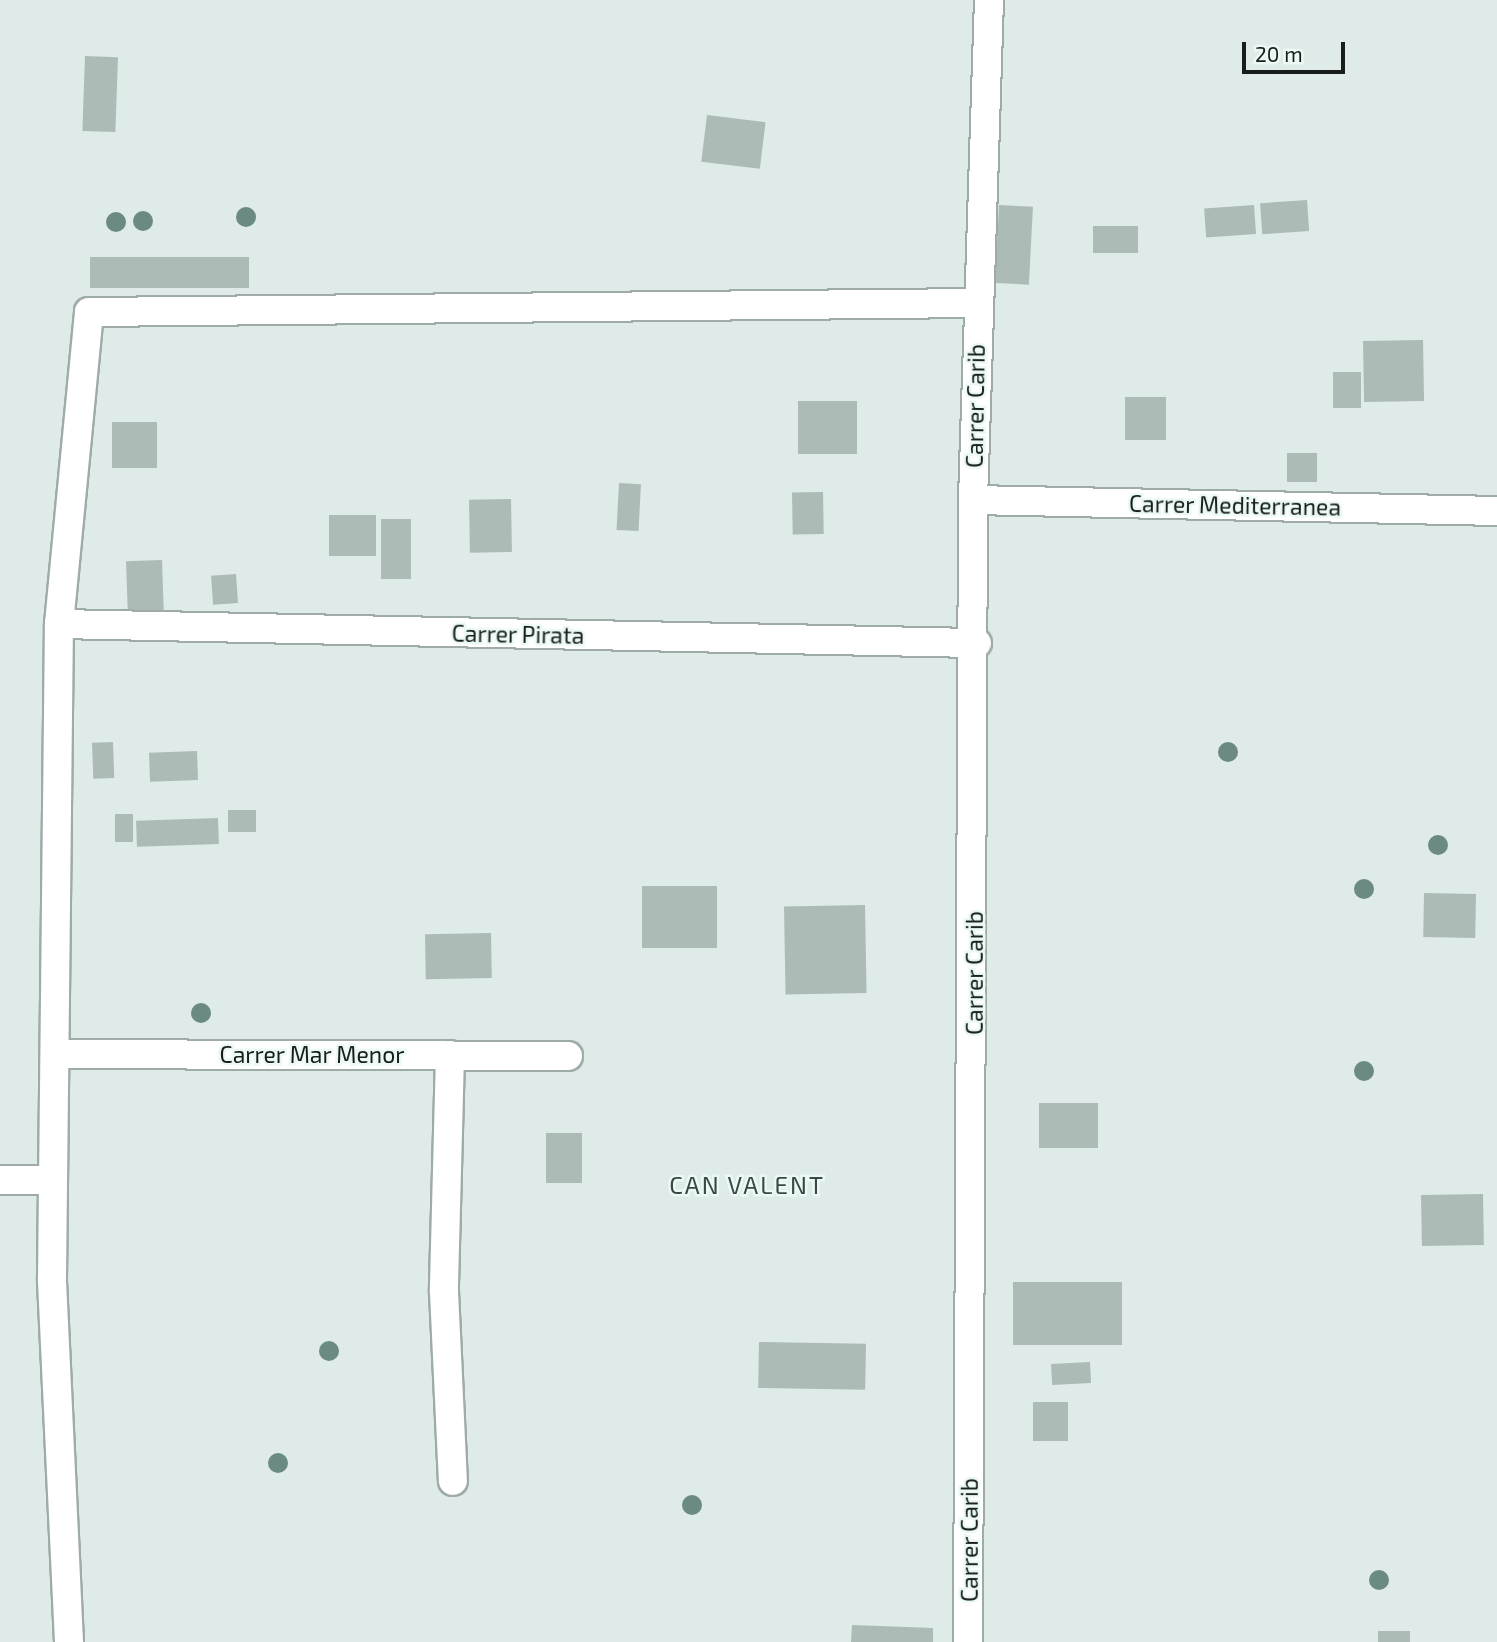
<!DOCTYPE html>
<html>
<head>
<meta charset="utf-8">
<style>
	body { margin:0 }
	#map { position:relative; width:1497px; height:1642px; overflow:hidden; background:#deebe8; font-family:"Exo 2",sans-serif }
	div>[style] { position:absolute }
	[style*='--x'] { left:calc(var(--x)*1px); top:calc(var(--y)*1px); width:calc(var(--w)*1px); rotate:calc(var(--a)*1deg) }
	.building>* { inset:0; background:#adbbb7; transform-origin:0 0 }
	.roads { filter:drop-shadow(2px 0 #9eaba8) drop-shadow(-2px 0 #9eaba8) drop-shadow(0 2px #9eaba8) drop-shadow(0 -2px #9eaba8) }
	.minor>* { height:28px; margin:-14px; padding:0 14px; transform-origin:14px; border-radius:14px; background:#fff }
	.trees>* { width:20px; height:20px; margin:-10px; border-radius:50%; background:#6c8a84 }
	span { translate:-50% -50%; white-space:nowrap; text-align:center; line-height:1.15; -webkit-text-stroke:5px #ebf9f5; paint-order:stroke }
	.street-label { font-size:23px; color:#181d1b }
	.neighbourhood-label { font-size:24px; color:#3c4845; letter-spacing:2px }
	.scale { position:absolute; left:1242px; top:42px; width:103px; height:32px; box-sizing:border-box; border:4px solid #181d1b; border-top:0; padding-left:9px; font-size:21px; line-height:24px; white-space:nowrap; color:#181d1b; -webkit-text-stroke:5px #ebf9f5; paint-order:stroke }
</style>
</head>
<body>
<div id="map">
	<div class="building">
		<i style="left:85px;top:56px;width:33px;height:75px;rotate:2deg"></i>
		<i style="left:707px;top:115px;width:59px;height:47px;rotate:7deg"></i>
		<i style="left:1307px;top:200px;width:31px;height:47px;rotate:86deg"></i>
		<i style="left:999px;top:205px;width:34px;height:78px;rotate:3deg"></i>
		<i style="left:1254px;top:205px;width:29px;height:50px;rotate:86deg"></i>
		<i style="left:1093px;top:226px;width:45px;height:27px"></i>
		<i style="left:90px;top:257px;width:159px;height:31px"></i>
		<i style="left:1423px;top:340px;width:61px;height:60px;rotate:89deg"></i>
		<i style="left:1333px;top:372px;width:28px;height:36px"></i>
		<i style="left:1125px;top:397px;width:41px;height:43px"></i>
		<i style="left:798px;top:401px;width:59px;height:53px"></i>
		<i style="left:112px;top:422px;width:45px;height:46px"></i>
		<i style="left:1287px;top:453px;width:30px;height:29px"></i>
		<i style="left:619px;top:483px;width:22px;height:47px;rotate:3deg"></i>
		<i style="left:823px;top:492px;width:42px;height:31px;rotate:89deg"></i>
		<i style="left:511px;top:499px;width:53px;height:42px;rotate:89deg"></i>
		<i style="left:329px;top:515px;width:47px;height:41px"></i>
		<i style="left:381px;top:519px;width:30px;height:60px"></i>
		<i style="left:162px;top:560px;width:62px;height:36px;rotate:88deg"></i>
		<i style="left:236px;top:574px;width:29px;height:25px;rotate:86deg"></i>
		<i style="left:113px;top:742px;width:36px;height:21px;rotate:88deg"></i>
		<i style="left:197px;top:751px;width:29px;height:48px;rotate:88deg"></i>
		<i style="left:228px;top:810px;width:28px;height:22px"></i>
		<i style="left:133px;top:814px;width:28px;height:18px;rotate:90deg"></i>
		<i style="left:218px;top:818px;width:26px;height:82px;rotate:88deg"></i>
		<i style="left:642px;top:886px;width:75px;height:62px"></i>
		<i style="left:1424px;top:893px;width:52px;height:44px;rotate:1deg"></i>
		<i style="left:865px;top:905px;width:88px;height:81px;rotate:89deg"></i>
		<i style="left:491px;top:933px;width:45px;height:66px;rotate:89deg"></i>
		<i style="left:1039px;top:1103px;width:59px;height:45px"></i>
		<i style="left:546px;top:1133px;width:36px;height:50px"></i>
		<i style="left:1483px;top:1194px;width:51px;height:62px;rotate:89deg"></i>
		<i style="left:1013px;top:1282px;width:109px;height:63px"></i>
		<i style="left:759px;top:1342px;width:107px;height:46px;rotate:1deg"></i>
		<i style="left:1090px;top:1362px;width:21px;height:39px;rotate:87deg"></i>
		<i style="left:1068px;top:1402px;width:39px;height:35px;rotate:90deg"></i>
		<i style="clip-path:polygon(852px 1625px,933px 1628px,933px 1642px,851px 1642px)"></i>
		<i style="left:1378px;top:1631px;width:32px;height:11px"></i>
	</div>
	<div class="roads">
		<div class="minor">
			<i style="--x:973;--y:500;--w:524;--a:1.2"></i>
			<i style="--x:59;--y:624;--w:918;--a:1.19"></i>
			<i style="--x:55;--y:1054;--w:513;--a:0.22"></i>
			<i style="--x:450;--y:1055;--w:237;--a:91.5"></i>
			<i style="--x:444;--y:1292;--w:189;--a:87.3"></i>
			<i style="--x:0;--y:1180;--w:53;--a:0"></i>
			<i style="--x:69;--y:1642;--w:364;--a:-92.7"></i>
			<i style="--x:52;--y:1278;--w:654;--a:-89.39"></i>
			<i style="--x:59;--y:624;--w:313;--a:-84.5"></i>
			<i style="--x:89;--y:312;--w:888;--a:-0.58"></i>
			<i style="--x:968;--y:1642;--w:1142;--a:-89.75"></i>
			<i style="--x:973;--y:500;--w:500;--a:-88.17"></i>
		</div>
	</div>
	<div class="trees">
		<i style="left:246px;top:217px"></i>
		<i style="left:143px;top:221px"></i>
		<i style="left:116px;top:222px"></i>
		<i style="left:1228px;top:752px"></i>
		<i style="left:1438px;top:845px"></i>
		<i style="left:1364px;top:889px"></i>
		<i style="left:201px;top:1013px"></i>
		<i style="left:1364px;top:1071px"></i>
		<i style="left:329px;top:1351px"></i>
		<i style="left:278px;top:1463px"></i>
		<i style="left:692px;top:1505px"></i>
		<i style="left:1379px;top:1580px"></i>
	</div>
	<div class="street-label">
		<span style="left:975px;top:406px;rotate:-89deg">Carrer Carib</span>
		<span style="left:1235px;top:505px;rotate:1deg">Carrer Mediterranea</span>
		<span style="left:518px;top:634px;rotate:1deg">Carrer Pirata</span>
		<span style="left:974px;top:973px;rotate:-90deg">Carrer Carib</span>
		<span style="left:312px;top:1054px">Carrer Mar Menor</span>
		<span style="left:969px;top:1540px;rotate:-90deg">Carrer Carib</span>
	</div>
	<div class="neighbourhood-label">
		<span style="left:747px;top:1185px">CAN VALENT</span>
	</div>
	<div class="scale">20 m</div>
</div>
</body>
</html>
